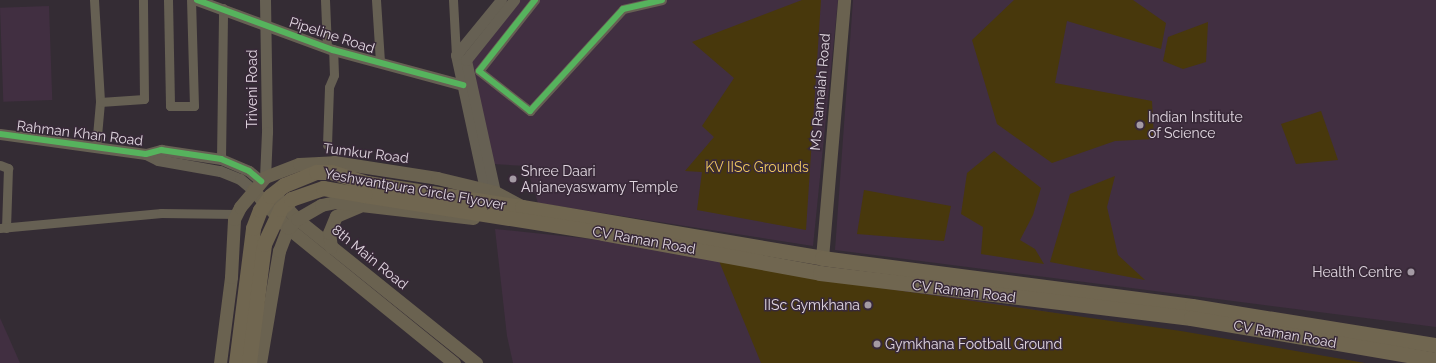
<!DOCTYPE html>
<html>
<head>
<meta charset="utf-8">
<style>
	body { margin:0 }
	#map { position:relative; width:1436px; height:363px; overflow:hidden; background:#342c34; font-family:Raleway,sans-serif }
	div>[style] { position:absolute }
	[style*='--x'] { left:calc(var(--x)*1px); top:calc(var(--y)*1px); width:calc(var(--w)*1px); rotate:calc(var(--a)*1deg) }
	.built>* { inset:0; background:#412f41; transform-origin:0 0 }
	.green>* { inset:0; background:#48380c }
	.minor>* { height:9px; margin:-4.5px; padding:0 4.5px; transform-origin:4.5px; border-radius:4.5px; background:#666053 }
	.tertiary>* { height:11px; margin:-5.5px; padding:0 5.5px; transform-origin:5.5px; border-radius:5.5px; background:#666053 }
	.secondary>* { height:13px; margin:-6.5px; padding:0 6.5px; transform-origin:6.5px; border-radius:6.5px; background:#6a6250 }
	.trunk>* { height:15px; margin:-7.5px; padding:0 7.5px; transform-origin:7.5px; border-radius:7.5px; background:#706650 }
	.trunk-bridge>* { height:15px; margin:-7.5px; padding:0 7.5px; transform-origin:7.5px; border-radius:7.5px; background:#706650 }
	.cycleway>* { height:6px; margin:-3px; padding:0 3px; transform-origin:3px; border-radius:3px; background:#56b35d }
	.dots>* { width:11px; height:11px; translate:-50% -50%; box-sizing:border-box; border:2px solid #382938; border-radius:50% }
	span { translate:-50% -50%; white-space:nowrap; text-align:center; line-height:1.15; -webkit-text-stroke:3px #382938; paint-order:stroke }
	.street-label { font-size:14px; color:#e0d6e0 }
	.poi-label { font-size:14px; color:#e0d6e0 }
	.left { translate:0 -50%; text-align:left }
	.right { translate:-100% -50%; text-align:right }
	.park-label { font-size:14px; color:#f0c85f }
</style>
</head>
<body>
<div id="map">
	<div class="built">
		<i style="clip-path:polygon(520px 0,838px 0,813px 246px,538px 203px,526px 166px,493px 164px,470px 63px)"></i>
		<i style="clip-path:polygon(853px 0,1436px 0,1436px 327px,835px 250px)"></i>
		<i style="left:49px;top:6px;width:94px;height:49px;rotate:88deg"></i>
		<i style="clip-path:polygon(495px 229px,601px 240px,1365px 363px,513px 363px,507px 336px)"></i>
		<i style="clip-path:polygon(0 318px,9px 338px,20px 363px,0 363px)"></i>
	</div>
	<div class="green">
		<i style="clip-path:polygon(802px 0,821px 0,806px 230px,697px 210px,702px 172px,685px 171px,714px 137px,702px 126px,734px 78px,692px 42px)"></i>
		<i style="clip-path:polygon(1014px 0,1133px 0,1166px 23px,1161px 49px,1067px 21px,1055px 83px,1152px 101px,1154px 139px,1115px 141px,1052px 163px,997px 124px,972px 40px)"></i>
		<i style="clip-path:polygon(1208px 22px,1206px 62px,1183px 69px,1163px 61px,1168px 37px)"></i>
		<i style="clip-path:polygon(1321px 111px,1338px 160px,1296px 164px,1281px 124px)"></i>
		<i style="clip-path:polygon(994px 151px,1041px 188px,1033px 215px,1020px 240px,1035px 249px,1044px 264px,981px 254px,983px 227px,961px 214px,967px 173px)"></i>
		<i style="clip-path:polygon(1115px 176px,1107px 207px,1118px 255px,1145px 280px,1050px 262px,1070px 194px)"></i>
		<i style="clip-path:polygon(864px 190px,951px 206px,944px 241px,857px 234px)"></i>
		<i style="clip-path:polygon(719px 261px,819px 279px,1181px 331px,1365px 363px,761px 363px)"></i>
	</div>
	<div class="minor">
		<i style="--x:94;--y:0;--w:102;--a:86.6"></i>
		<i style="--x:100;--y:102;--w:45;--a:95.1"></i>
		<i style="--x:168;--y:0;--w:106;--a:88.9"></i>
		<i style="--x:170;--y:106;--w:24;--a:0"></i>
		<i style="--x:194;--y:106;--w:106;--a:-91.6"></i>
		<i style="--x:325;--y:0;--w:48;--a:87.6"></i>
		<i style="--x:376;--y:0;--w:62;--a:86.3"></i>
		<i style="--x:453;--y:0;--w:55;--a:86.9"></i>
		<i style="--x:456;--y:55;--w:4;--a:34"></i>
		<i style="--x:535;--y:0;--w:90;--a:128.3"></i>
		<i style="--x:479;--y:71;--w:65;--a:38.1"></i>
		<i style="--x:530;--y:111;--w:138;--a:-47.6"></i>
		<i style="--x:623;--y:9;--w:40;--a:-13"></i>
		<i style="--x:100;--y:102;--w:44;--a:-3.9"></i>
		<i style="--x:144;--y:99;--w:99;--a:-90.6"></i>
		<i style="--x:327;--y:145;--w:58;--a:-88"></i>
		<i style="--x:329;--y:87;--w:13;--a:-67"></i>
		<i style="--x:334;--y:75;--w:25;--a:-92"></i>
		<i style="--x:221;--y:159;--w:151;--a:-89.2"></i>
		<i style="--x:0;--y:165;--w:9;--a:21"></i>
		<i style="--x:8;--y:168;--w:60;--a:91.9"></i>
		<i style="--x:0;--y:228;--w:162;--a:-5.3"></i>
		<i style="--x:161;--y:213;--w:76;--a:0.8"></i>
	</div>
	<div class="tertiary">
		<i style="--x:197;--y:0;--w:145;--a:20.2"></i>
		<i style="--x:333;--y:50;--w:135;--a:15.1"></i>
		<i style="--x:265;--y:0;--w:132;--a:89.1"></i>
		<i style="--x:267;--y:132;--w:45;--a:92.5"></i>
		<i style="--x:0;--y:134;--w:147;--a:7.8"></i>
		<i style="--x:146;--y:154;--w:16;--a:-15"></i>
		<i style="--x:161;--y:150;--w:61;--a:8.5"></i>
		<i style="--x:221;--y:159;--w:30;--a:23"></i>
		<i style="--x:249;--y:171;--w:16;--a:40"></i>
		<i style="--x:146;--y:154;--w:13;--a:27"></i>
		<i style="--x:158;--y:160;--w:63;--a:10.1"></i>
		<i style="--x:220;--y:171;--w:22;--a:22"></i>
		<i style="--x:240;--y:179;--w:17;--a:40"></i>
		<i style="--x:485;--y:189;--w:137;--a:-102.2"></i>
		<i style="--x:456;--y:55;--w:71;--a:-50.7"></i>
		<i style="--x:495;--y:192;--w:135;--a:-102.4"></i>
		<i style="--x:466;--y:60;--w:77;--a:-51.3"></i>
	</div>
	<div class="secondary">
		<i style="--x:253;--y:190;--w:52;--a:47.4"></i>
		<i style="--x:288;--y:228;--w:214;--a:39.1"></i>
		<i style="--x:278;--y:198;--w:28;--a:48"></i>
		<i style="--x:297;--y:219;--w:230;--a:38.8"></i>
		<i style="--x:331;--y:247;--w:14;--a:-98"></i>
		<i style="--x:329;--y:233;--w:18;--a:-68"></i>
		<i style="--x:336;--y:216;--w:25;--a:-23"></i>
		<i style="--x:822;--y:258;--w:259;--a:-85.1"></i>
		<i style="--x:220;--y:363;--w:87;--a:-82.7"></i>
		<i style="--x:231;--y:277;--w:58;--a:-87"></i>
		<i style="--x:234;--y:219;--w:13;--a:-63"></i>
		<i style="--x:240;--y:207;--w:39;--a:-50"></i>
		<i style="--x:265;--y:177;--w:36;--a:-21"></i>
		<i style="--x:299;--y:164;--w:35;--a:-3"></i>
		<i style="--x:334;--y:162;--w:104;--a:8.8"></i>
		<i style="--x:437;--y:178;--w:60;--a:13.6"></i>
		<i style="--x:495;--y:192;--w:27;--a:28"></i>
		<i style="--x:260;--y:363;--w:114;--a:-80.4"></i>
		<i style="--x:279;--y:251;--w:25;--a:-69"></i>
		<i style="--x:288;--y:228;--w:13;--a:-45"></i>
		<i style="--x:297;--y:219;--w:28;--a:-30"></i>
		<i style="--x:321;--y:205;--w:14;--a:-12"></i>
		<i style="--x:335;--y:202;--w:139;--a:6.6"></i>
	</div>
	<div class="trunk">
		<i style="--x:367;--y:183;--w:157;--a:8.8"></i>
		<i style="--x:522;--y:207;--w:304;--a:9.6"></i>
		<i style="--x:822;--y:258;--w:373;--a:7.4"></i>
		<i style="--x:1192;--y:306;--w:247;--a:9.1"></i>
		<i style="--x:364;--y:195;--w:242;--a:9"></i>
		<i style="--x:603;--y:233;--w:221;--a:10.4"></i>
		<i style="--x:820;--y:273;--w:374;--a:6.9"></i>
		<i style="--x:1191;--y:318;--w:249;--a:9.7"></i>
	</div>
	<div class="trunk-bridge">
		<i style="--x:236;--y:363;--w:136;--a:-82.8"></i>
		<i style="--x:253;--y:228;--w:19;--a:-69"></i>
		<i style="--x:260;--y:210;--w:17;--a:-54"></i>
		<i style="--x:270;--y:196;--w:18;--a:-38"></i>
		<i style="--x:284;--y:185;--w:35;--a:-22"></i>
		<i style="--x:316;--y:172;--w:15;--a:0"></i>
		<i style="--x:331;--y:172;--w:38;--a:17"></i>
		<i style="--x:249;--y:363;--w:120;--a:-82.8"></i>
		<i style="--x:264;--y:244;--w:38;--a:-65"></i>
		<i style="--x:280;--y:209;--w:15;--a:-42"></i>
		<i style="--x:291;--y:199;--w:34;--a:-19"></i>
		<i style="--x:323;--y:188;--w:42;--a:9.7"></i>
	</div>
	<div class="cycleway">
		<i style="--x:197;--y:0;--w:145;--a:20.2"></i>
		<i style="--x:333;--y:50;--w:135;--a:15.1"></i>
		<i style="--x:535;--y:0;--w:90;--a:128.3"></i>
		<i style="--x:479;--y:71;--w:65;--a:38.1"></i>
		<i style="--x:530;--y:111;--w:138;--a:-47.6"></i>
		<i style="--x:623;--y:9;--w:40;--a:-13"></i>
		<i style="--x:0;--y:134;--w:147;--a:7.8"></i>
		<i style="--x:146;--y:154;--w:16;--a:-15"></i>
		<i style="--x:161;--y:150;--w:61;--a:8.5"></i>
		<i style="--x:221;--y:159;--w:30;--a:23"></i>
		<i style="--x:249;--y:171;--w:16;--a:40"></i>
	</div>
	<div class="dots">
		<i style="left:1140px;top:125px;background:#a49aa4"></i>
		<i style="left:513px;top:179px;background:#a49aa4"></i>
		<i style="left:1411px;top:272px;background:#a49aa4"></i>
		<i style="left:868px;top:305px;background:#a49aa4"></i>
		<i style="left:877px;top:344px;background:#a49aa4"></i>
	</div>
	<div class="street-label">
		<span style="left:332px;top:35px;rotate:18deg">Pipeline Road</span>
		<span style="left:252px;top:89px;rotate:-90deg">Triveni Road</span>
		<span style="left:820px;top:92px;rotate:-85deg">MS Ramaiah Road</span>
		<span style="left:80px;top:133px;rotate:7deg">Rahman Khan Road</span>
		<span style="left:366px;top:153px;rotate:7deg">Tumkur Road</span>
		<span style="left:415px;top:189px;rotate:10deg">Yeshwantpura Circle Flyover</span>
		<span style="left:644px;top:240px;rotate:10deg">CV Raman Road</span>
		<span style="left:370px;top:257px;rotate:39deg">8th Main Road</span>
		<span style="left:964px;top:291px;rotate:7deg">CV Raman Road</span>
		<span style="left:1285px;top:334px;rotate:10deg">CV Raman Road</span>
	</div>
	<div class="poi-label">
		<span class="left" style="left:1148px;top:125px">Indian Institute<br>of Science</span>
		<span class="left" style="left:521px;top:179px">Shree Daari<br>Anjaneyaswamy Temple</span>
		<span class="right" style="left:1402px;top:272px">Health Centre</span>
		<span class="right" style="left:860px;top:305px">IISc Gymkhana</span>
		<span class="left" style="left:885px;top:344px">Gymkhana Football Ground</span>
	</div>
	<div class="park-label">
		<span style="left:757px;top:167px">KV IISc Grounds</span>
	</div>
</div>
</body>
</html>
